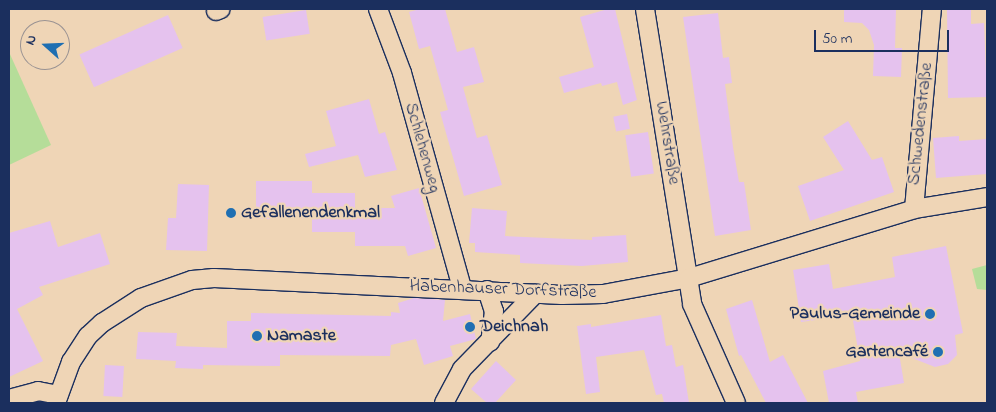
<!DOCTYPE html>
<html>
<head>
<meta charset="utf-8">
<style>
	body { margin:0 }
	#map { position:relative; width:996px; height:412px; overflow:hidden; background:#efd5b6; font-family:"Indie Flower",sans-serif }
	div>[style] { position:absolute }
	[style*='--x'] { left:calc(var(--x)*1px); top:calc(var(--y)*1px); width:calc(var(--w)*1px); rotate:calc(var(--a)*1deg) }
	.green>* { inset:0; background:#b5dd99 }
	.building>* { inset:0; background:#e5c2ee; transform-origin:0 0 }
	.roads { filter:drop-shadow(1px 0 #1b2f5e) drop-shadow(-1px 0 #1b2f5e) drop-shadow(0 1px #1b2f5e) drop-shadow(0 -1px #1b2f5e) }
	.street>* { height:18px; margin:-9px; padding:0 9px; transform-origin:9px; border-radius:9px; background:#efd5b6 }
	.dots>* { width:14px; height:14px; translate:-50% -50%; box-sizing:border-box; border:2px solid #efd5b6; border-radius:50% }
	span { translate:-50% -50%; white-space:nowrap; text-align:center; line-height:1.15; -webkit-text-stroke:4.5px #efd5b6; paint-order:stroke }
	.street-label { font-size:18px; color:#1b2f5e }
	.poi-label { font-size:18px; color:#1b2f5e; font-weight:700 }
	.left { translate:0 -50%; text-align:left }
	.right { translate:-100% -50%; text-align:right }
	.frame { position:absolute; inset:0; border:10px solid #1b2f5e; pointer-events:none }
	.north { position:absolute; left:20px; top:20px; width:50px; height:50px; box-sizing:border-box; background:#efd5b6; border:1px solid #9a9393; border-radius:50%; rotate:290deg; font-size:14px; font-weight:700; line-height:20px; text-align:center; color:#1b2f5e }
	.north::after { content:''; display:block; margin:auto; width:18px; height:22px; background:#1f6fb2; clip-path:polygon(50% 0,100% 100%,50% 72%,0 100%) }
	.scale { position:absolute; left:814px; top:30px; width:135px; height:22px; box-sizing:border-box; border:2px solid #1b2f5e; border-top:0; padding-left:6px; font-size:15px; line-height:18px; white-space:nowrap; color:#1b2f5e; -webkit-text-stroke:4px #efd5b6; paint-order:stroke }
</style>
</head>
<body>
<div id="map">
	<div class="green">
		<i style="clip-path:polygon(9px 52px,51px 145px,9px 165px)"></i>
		<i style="clip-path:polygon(987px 265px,987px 290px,977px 289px,972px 269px)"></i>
	</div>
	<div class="building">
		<i style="clip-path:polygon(420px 9px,445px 9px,457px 52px,474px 47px,484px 82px,463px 87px,477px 138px,487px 135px,502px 185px,464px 196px,440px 112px,448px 110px,430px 46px,419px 49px,409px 12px)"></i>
		<i style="clip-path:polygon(608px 9px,615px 9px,637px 100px,623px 105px,617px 82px,602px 86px,601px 83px,564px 93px,559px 77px,594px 67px,580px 17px)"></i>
		<i style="clip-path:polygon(844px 9px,896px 9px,895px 48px,902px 48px,901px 77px,873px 76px,874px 45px,869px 30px,862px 23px,844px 22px)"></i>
		<i style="clip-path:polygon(947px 9px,971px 9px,971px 24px,984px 23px,987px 97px,948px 98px)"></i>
		<i style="left:306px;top:10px;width:24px;height:44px;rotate:81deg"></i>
		<i style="clip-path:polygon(718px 13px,723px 58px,729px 57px,732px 83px,725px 84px,733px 147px,739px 182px,744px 182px,751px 230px,715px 236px,683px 17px)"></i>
		<i style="left:168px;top:15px;width:36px;height:97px;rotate:66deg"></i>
		<i style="clip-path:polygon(369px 99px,379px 134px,385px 132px,397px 170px,365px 177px,358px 155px,309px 167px,305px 154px,336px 146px,326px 111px)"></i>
		<i style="left:627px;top:114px;width:15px;height:14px;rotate:79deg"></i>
		<i style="clip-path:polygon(848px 121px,872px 160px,882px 157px,894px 192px,810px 221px,798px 186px,844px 170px,823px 137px)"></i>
		<i style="left:648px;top:132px;width:42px;height:23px;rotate:82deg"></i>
		<i style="clip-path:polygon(959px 136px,959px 141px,987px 139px,987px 174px,936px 178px,933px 138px)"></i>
		<i style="clip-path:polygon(256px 181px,312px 181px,312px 193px,355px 193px,355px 208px,395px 208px,391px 196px,419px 188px,436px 248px,408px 256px,405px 246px,355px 246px,355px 232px,312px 232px,312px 219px,256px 219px)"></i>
		<i style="clip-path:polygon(178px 184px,209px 185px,207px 251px,166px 250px,168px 218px,176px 218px)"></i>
		<i style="clip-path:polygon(472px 208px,507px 211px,505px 236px,592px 240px,592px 237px,626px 235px,628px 262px,582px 266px,520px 263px,520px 255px,475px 252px,475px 243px,469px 243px)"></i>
		<i style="clip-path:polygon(50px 221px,58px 247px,100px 233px,110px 264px,39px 287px,43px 295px,17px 309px,43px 361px,9px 377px,9px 233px)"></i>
		<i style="clip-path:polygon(946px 246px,963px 333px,955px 335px,957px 355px,948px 364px,935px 367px,899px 353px,904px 383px,856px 392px,858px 403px,829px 403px,823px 371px,860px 361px,852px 315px,801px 322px,793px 270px,829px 264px,833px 289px,895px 277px,892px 257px)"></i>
		<i style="clip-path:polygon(414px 298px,445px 300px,443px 321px,470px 314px,476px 339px,450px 346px,453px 356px,424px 365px,416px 339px,391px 345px,390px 356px,280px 355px,280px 366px,203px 365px,203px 369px,175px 368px,176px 361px,136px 359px,138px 332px,177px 333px,176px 346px,227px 348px,227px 321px,251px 321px,251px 313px,391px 316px,391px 312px,400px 313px,398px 303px)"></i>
		<i style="clip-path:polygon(752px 300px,770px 362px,783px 355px,808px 403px,766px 403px,741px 355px,739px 356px,726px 309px)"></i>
		<i style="clip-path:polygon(661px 315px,666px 346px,672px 345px,676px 367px,683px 365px,689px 403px,664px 403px,662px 394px,656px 395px,644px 350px,596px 357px,600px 392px,586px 394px,577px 326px,591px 324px,591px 327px)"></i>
		<i style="clip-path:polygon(496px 361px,516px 380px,495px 403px,487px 403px,471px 389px)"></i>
		<i style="left:105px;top:365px;width:19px;height:31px;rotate:3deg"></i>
	</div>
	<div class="roads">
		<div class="street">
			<i style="--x:378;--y:9;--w:68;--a:69.4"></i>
			<i style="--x:402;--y:73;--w:223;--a:74.4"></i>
			<i style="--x:645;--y:9;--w:299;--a:80.9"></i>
			<i style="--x:692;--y:304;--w:108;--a:66"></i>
			<i style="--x:216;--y:11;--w:5;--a:-22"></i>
			<i style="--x:914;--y:209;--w:201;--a:-84.9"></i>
			<i style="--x:487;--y:290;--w:22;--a:72"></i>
			<i style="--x:494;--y:311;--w:31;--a:97"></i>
			<i style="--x:9;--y:399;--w:30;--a:-15"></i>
			<i style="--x:38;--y:391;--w:21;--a:11"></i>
			<i style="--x:56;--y:403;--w:44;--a:-69.9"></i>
			<i style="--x:71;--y:362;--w:31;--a:-57"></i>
			<i style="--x:88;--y:336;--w:19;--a:-43"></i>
			<i style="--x:102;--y:323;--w:46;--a:-32.7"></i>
			<i style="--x:141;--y:298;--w:54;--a:-19.4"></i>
			<i style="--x:192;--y:280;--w:22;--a:-5"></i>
			<i style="--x:214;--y:278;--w:348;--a:2.8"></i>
			<i style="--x:562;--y:295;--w:41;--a:-1.4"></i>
			<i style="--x:603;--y:294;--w:87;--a:-10.5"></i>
			<i style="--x:689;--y:278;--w:235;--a:-17"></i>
			<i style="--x:914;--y:209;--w:74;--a:-9.3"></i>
			<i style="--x:444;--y:403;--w:38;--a:-62"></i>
			<i style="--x:462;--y:369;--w:105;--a:-45.8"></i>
		</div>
	</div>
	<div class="dots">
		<i style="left:231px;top:213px;background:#1f6fb2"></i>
		<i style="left:930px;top:314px;background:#1f6fb2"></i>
		<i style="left:470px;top:327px;background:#1f6fb2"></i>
		<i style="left:257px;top:336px;background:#1f6fb2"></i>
		<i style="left:938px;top:352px;background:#1f6fb2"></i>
	</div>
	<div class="street-label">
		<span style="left:921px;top:124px;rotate:-84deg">Schwedenstraße</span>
		<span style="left:667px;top:143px;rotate:81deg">Wehrstraße</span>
		<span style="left:422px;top:148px;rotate:74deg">Schlehenweg</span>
		<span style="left:503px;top:290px;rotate:2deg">Habenhauser Dorfstraße</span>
	</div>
	<div class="poi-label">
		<span class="left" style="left:241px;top:213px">Gefallenendenkmal</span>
		<span class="right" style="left:920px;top:314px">Paulus-Gemeinde</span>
		<span class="left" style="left:480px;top:327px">Deichnah</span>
		<span class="left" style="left:267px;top:336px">Namaste</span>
		<span class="right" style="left:928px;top:352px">Gartencafé</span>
	</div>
	<div class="frame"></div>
	<div class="north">N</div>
	<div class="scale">50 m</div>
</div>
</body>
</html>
